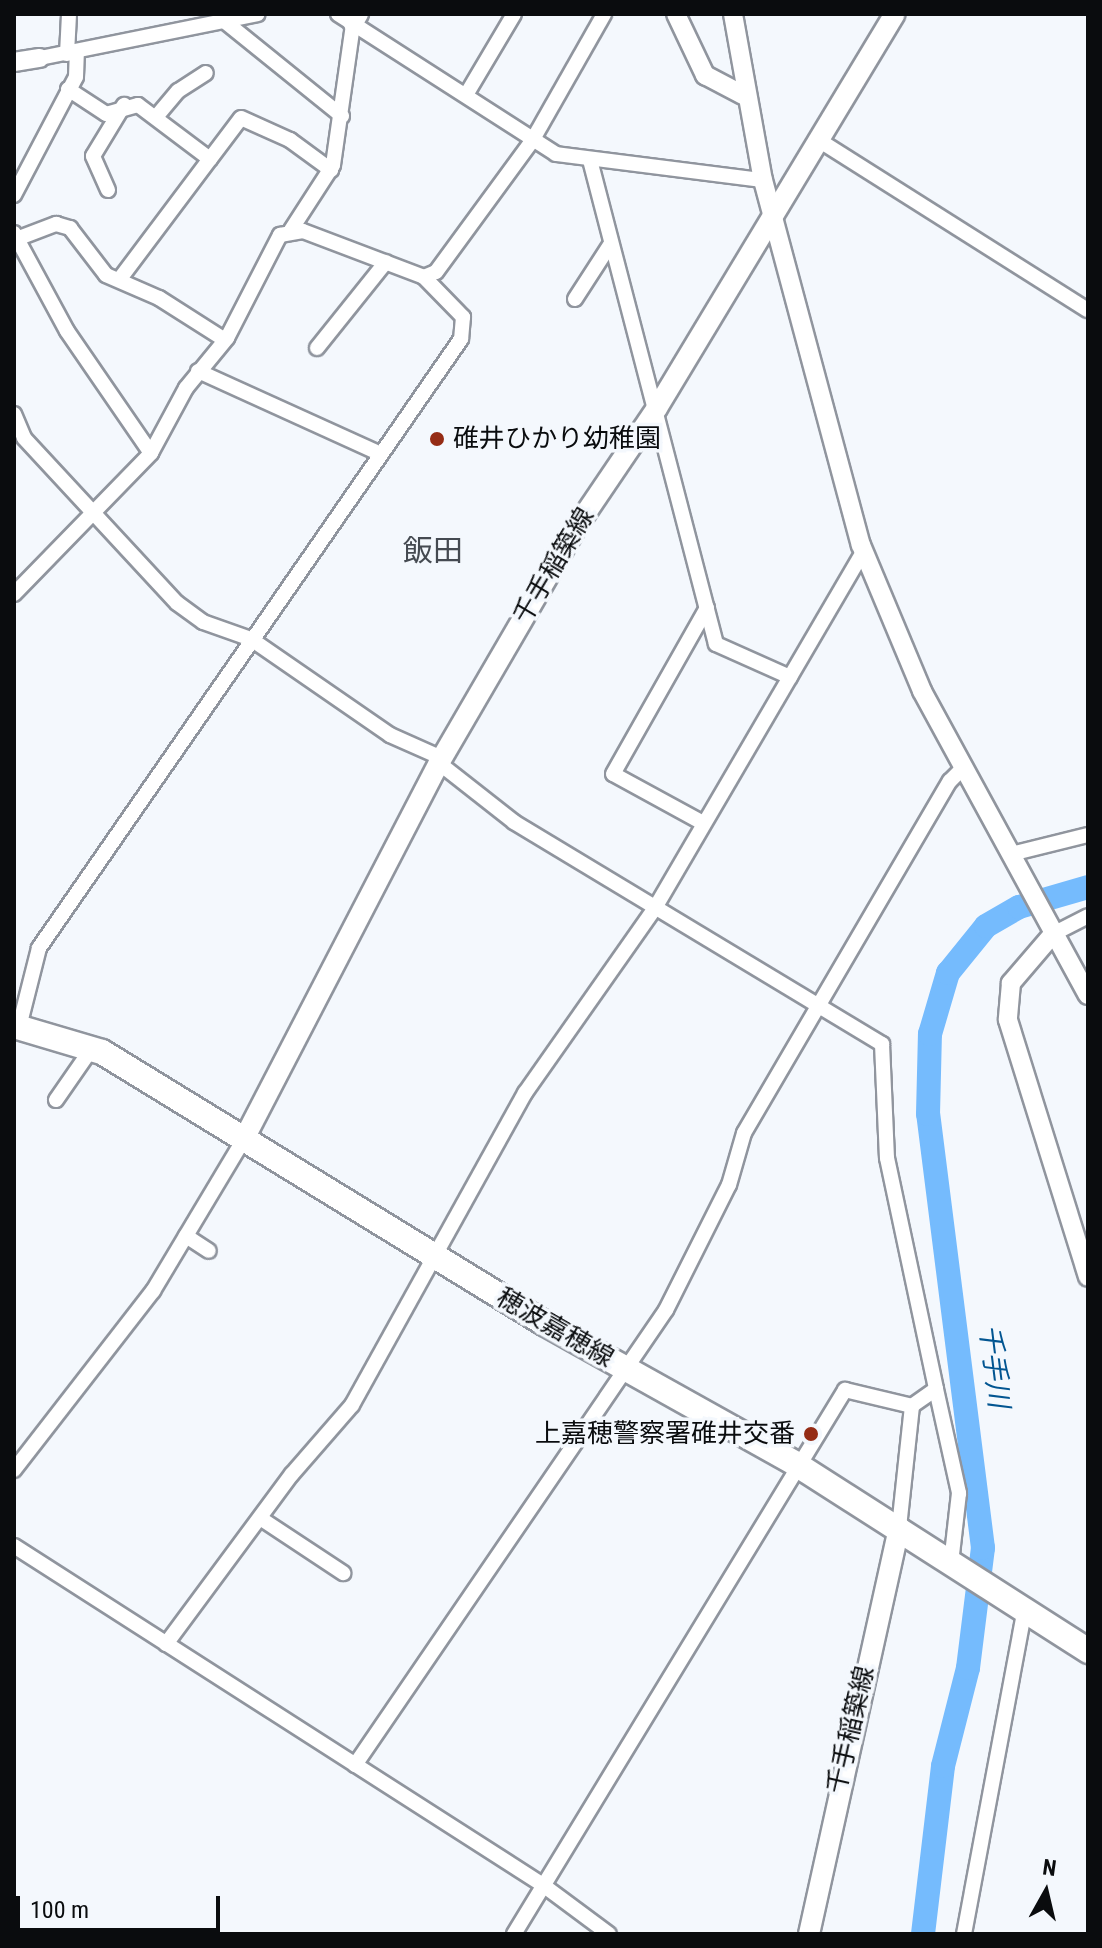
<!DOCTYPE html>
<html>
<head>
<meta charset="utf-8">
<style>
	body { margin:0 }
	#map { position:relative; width:1102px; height:1948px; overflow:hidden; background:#f4f8fd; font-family:"Roboto Condensed","Noto Sans JP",sans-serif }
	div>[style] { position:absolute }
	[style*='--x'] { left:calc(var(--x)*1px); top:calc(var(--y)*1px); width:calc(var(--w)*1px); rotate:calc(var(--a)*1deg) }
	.river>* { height:24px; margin:-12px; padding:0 12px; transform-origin:12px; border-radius:12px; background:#75bbfd }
	.roads { filter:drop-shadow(2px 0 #90959e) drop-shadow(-2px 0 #90959e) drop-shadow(0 2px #90959e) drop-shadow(0 -2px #90959e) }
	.minor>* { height:14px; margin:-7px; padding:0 7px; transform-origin:7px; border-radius:7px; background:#fff }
	.tertiary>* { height:18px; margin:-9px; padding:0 9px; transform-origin:9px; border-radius:9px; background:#fff }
	.secondary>* { height:20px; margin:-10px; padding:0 10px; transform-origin:10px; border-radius:10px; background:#fff }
	.primary>* { height:24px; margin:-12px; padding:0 12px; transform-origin:12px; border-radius:12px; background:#fff }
	.dots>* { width:22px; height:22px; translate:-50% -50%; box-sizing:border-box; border:4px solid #f4f8fd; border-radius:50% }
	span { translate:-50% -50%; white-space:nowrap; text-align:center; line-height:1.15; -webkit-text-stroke:7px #f4f8fd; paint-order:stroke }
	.poi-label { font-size:26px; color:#0a0c0e }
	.left { translate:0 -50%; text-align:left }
	.right { translate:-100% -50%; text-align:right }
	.street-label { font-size:26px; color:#0a0c0e }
	.water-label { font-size:28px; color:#025591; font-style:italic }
	.quarter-label { font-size:30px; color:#454a51 }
	.frame { position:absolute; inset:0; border:16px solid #0a0c0e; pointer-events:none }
	.north { position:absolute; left:1006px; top:1852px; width:80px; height:80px; -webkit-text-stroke:6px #f4f8fd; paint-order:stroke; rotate:8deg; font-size:22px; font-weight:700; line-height:32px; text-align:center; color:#0a0c0e }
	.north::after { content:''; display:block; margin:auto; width:28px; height:36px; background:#0a0c0e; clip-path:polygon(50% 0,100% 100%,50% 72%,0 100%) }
	.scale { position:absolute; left:16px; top:1896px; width:204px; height:36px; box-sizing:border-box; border:4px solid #0a0c0e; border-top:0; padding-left:10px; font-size:24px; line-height:28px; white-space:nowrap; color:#0a0c0e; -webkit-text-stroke:6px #f4f8fd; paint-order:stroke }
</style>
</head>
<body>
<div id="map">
	<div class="river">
		<i style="--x:923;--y:1934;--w:169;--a:-83.2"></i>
		<i style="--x:943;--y:1766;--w:101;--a:-75.7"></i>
		<i style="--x:968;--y:1668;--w:121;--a:-82.9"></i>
		<i style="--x:983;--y:1548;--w:437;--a:-97.2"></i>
		<i style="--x:928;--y:1114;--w:80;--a:-88.6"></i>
		<i style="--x:930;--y:1034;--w:64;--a:-73.6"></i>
		<i style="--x:948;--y:973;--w:60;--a:-51"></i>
		<i style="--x:986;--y:926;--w:38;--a:-30"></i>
		<i style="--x:1019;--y:907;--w:72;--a:-16.2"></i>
	</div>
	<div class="roads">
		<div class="minor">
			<i style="--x:338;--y:14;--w:259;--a:32.7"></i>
			<i style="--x:556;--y:154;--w:209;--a:7.2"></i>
			<i style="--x:223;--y:20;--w:153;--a:38.9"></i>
			<i style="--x:67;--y:54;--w:40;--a:-87.1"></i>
			<i style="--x:40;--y:58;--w:222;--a:-11.4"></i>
			<i style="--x:68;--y:89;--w:45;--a:33.3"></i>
			<i style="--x:106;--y:114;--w:33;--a:-16"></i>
			<i style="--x:138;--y:105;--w:90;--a:36.9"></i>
			<i style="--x:210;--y:159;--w:51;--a:-52.9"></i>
			<i style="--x:241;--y:118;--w:54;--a:24.2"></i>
			<i style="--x:290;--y:140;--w:51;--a:36.2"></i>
			<i style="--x:466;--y:95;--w:94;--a:-59.3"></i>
			<i style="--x:156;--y:117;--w:34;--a:-50"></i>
			<i style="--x:178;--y:91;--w:33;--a:-33"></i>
			<i style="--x:817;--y:139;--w:320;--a:32.3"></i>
			<i style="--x:590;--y:160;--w:500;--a:75.41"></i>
			<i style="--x:716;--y:644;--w:81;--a:24"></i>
			<i style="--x:108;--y:190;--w:37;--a:-114"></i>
			<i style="--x:93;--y:156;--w:60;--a:-58.7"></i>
			<i style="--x:14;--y:195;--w:133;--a:-62.3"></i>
			<i style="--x:76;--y:77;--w:24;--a:-88"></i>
			<i style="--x:291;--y:230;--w:77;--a:-57.1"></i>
			<i style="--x:333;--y:165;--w:142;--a:-81.9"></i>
			<i style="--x:14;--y:233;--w:111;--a:61.6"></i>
			<i style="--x:67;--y:331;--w:148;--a:55.5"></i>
			<i style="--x:19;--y:238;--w:40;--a:-21"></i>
			<i style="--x:56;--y:224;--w:15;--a:16"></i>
			<i style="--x:70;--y:228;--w:59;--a:52.5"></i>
			<i style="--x:106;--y:275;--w:58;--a:23.5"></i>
			<i style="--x:159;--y:298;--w:78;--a:32.5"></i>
			<i style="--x:424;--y:277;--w:13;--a:-23"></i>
			<i style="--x:436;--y:272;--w:162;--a:-53.8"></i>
			<i style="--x:532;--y:141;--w:146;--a:-60.4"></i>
			<i style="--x:119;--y:280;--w:151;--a:-53.1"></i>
			<i style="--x:575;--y:299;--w:64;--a:-57.1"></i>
			<i style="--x:317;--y:348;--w:110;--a:-51.3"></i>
			<i style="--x:198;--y:371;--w:201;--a:24.4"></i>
			<i style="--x:14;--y:414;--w:26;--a:67"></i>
			<i style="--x:24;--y:438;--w:225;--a:47.2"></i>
			<i style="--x:177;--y:603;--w:32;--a:36"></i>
			<i style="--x:203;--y:622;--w:51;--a:19.5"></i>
			<i style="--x:251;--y:639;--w:169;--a:34.6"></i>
			<i style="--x:390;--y:735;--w:57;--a:23.9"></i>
			<i style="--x:14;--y:594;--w:197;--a:-45.8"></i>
			<i style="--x:151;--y:453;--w:74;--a:-61.7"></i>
			<i style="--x:186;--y:388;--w:65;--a:-50.6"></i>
			<i style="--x:227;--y:338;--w:116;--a:-62.8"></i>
			<i style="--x:280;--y:235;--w:23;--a:-10"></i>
			<i style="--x:303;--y:231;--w:129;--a:20.8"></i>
			<i style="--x:424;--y:277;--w:56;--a:45.7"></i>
			<i style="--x:463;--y:317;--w:22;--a:95"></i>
			<i style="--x:461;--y:339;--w:741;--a:124.72"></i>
			<i style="--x:39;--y:948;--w:81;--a:104.2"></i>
			<i style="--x:439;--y:763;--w:95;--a:38.2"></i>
			<i style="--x:514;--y:822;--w:430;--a:31.1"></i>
			<i style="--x:882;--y:1044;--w:114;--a:87.5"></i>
			<i style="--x:887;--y:1158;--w:236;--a:78"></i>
			<i style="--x:936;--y:1389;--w:29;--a:145"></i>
			<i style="--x:912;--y:1406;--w:122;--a:96.1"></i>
			<i style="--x:703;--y:823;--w:102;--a:-151.4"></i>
			<i style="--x:613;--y:774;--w:191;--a:-60.5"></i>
			<i style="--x:1011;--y:854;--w:79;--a:-13.9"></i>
			<i style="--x:1053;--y:934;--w:39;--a:-27"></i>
			<i style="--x:56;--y:1100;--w:63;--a:-55.3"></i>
			<i style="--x:186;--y:1236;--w:27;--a:33"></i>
			<i style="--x:936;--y:1389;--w:107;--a:77.5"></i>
			<i style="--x:959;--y:1493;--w:70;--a:96.5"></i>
			<i style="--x:14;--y:1470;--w:227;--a:-52.2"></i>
			<i style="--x:153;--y:1291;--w:179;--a:-59.1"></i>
			<i style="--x:260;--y:1518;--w:100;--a:33.5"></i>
			<i style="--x:14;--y:1546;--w:628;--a:32.65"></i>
			<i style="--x:543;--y:1885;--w:82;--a:36.6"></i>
			<i style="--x:166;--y:1644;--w:212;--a:-53.5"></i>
			<i style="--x:292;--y:1474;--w:91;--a:-49"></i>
			<i style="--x:352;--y:1405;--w:357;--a:-61"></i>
			<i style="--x:525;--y:1093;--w:226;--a:-54.9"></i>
			<i style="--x:655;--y:908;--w:414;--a:-59.7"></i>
			<i style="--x:355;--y:1765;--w:551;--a:-55.65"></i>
			<i style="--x:666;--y:1310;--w:140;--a:-63.3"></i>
			<i style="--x:729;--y:1185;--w:54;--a:-73.9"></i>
			<i style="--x:744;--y:1133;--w:408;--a:-59.7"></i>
			<i style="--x:950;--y:781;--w:18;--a:-45"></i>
			<i style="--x:514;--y:1934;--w:637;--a:-58.68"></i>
			<i style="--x:845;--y:1390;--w:69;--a:13.4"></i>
			<i style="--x:964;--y:1934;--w:328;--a:-79.4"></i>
		</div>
		<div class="tertiary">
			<i style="--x:676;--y:14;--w:68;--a:64.6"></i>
			<i style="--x:705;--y:75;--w:43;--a:27.8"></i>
			<i style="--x:733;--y:14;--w:169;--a:79.8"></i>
			<i style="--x:763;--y:180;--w:378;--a:75"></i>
			<i style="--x:861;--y:545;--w:158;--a:67.3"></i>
			<i style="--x:922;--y:691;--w:346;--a:61.4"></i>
			<i style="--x:353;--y:24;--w:12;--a:-59"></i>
			<i style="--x:14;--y:62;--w:26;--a:-9"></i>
			<i style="--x:1053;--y:934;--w:65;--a:130.6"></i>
			<i style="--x:1011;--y:983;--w:37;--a:95"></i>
			<i style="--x:1008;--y:1020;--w:269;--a:72.7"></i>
		</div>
		<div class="secondary">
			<i style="--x:245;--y:1137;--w:421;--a:-62.6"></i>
			<i style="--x:439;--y:763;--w:271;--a:-59.8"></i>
			<i style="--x:575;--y:529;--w:146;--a:-55.9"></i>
			<i style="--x:657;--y:408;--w:460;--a:-58.9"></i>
			<i style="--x:809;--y:1934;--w:417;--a:-77.5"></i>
		</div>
		<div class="primary">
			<i style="--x:14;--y:1026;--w:92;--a:16.5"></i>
			<i style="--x:102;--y:1052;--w:518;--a:31.51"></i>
			<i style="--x:544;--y:1323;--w:289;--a:29.2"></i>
			<i style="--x:796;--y:1464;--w:347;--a:32.6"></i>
		</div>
	</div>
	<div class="dots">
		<i style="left:437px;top:439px;background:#952c15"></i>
		<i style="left:811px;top:1434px;background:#952c15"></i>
	</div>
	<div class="poi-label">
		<span class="left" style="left:453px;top:439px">碓井ひかり幼稚園</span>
		<span class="right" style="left:795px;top:1434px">上嘉穂警察署碓井交番</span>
	</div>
	<div class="street-label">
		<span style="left:554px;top:566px;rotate:-59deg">千手稲築線</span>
		<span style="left:555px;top:1328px;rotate:30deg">穂波嘉穂線</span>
		<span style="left:851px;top:1730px;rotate:-77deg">千手稲築線</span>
	</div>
	<div class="water-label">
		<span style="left:994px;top:1366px;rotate:83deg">千手川</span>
	</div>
	<div class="quarter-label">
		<span style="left:433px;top:551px">飯田</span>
	</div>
	<div class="frame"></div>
	<div class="north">N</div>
	<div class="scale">100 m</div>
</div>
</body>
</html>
